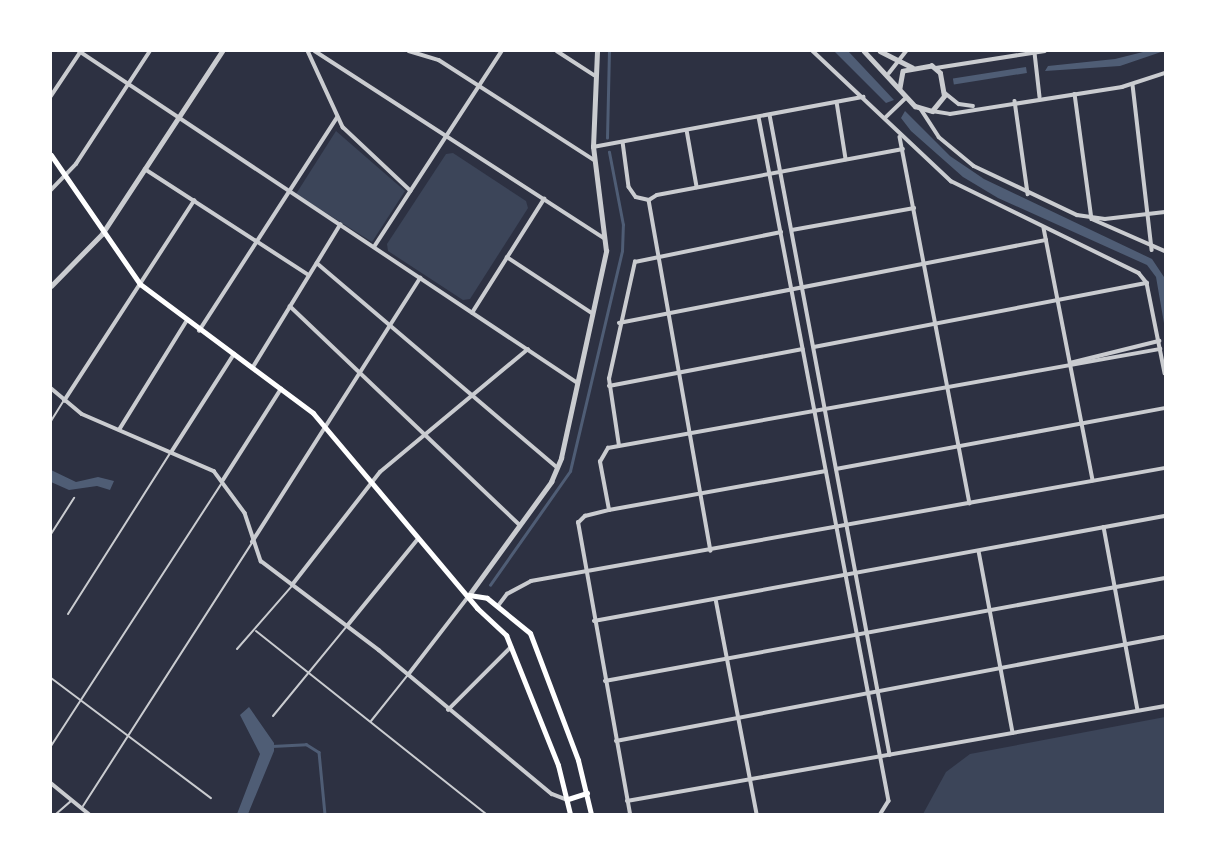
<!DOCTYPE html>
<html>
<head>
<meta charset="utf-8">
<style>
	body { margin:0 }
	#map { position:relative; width:1216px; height:865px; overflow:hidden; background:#2d3142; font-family:"Exo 2",sans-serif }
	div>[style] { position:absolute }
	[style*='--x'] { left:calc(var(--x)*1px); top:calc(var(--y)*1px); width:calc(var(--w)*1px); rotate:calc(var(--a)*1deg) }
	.green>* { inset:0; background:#3c4559 }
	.water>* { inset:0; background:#4f5d75; transform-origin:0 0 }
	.stream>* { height:2.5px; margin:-1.25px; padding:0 1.25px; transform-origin:1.25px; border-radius:1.25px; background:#4f5d75 }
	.service>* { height:2px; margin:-1px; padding:0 1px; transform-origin:1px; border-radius:1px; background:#caccd0 }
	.minor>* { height:3.5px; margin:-1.75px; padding:0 1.75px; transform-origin:1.75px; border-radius:1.75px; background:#caccd0 }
	.tertiary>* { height:4.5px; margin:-2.25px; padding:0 2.25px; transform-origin:2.25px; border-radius:2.25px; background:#caccd0 }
	.primary>* { height:5px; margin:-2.5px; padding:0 2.5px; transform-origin:2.5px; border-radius:2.5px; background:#fff }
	span { translate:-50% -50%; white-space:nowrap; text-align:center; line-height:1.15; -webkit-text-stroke:6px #fff; paint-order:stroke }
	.frame { position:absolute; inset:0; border:52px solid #fff; pointer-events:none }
</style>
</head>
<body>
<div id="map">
	<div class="green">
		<i style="clip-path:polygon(336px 131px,405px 191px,372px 242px,296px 194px)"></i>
		<i style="clip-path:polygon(453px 153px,526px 201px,528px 208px,470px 299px,463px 300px,388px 251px,387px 244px,446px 154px)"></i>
		<i style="clip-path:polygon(1165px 717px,1165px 814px,923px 814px,946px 772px,970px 754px)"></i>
	</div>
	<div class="water">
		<i style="clip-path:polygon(834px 51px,848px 51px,894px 100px,886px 103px)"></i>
		<i style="clip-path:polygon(1147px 51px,1164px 51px,1120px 66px,1045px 71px,1048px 66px,1115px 59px)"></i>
		<i style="left:1026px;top:67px;width:6px;height:74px;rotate:81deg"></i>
		<i style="clip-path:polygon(905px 111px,950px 156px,984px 179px,1152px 259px,1164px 277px,1165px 329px,1156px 277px,1147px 265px,998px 198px,963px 177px,911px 131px,901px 118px)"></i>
		<i style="clip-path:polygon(51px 470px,76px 482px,98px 477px,114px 481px,110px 490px,97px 486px,69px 490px,51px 482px)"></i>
		<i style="clip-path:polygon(249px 707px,274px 743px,274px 751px,248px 814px,237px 814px,260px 754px,240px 715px)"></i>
	</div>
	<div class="stream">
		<i style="--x:607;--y:138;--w:87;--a:-88.7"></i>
		<i style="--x:490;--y:585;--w:139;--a:-54.9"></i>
		<i style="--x:570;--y:471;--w:226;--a:-76.7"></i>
		<i style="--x:622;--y:251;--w:26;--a:-88"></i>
		<i style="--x:623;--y:225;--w:74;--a:-100.9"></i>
		<i style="--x:272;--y:746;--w:34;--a:-3"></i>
		<i style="--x:306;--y:744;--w:15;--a:32"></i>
		<i style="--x:319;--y:752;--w:62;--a:84.5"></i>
	</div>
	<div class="service">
		<i style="--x:51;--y:421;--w:22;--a:-58"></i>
		<i style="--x:51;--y:534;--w:43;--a:-57.4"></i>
		<i style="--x:68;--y:614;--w:192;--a:-57.6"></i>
		<i style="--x:256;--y:631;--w:294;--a:38.5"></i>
		<i style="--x:237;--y:649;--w:84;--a:-48.9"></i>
		<i style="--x:51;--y:678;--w:200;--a:36.9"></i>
		<i style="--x:273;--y:716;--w:115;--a:-50.6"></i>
		<i style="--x:371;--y:721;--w:58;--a:-51.3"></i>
		<i style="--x:51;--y:746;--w:312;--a:-57"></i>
		<i style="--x:83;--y:806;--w:313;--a:-57.3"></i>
		<i style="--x:56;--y:814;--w:20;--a:-41"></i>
	</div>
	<div class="minor">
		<i style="--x:79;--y:51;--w:599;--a:33.64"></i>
		<i style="--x:308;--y:51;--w:84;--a:65.3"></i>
		<i style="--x:343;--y:127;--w:93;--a:43.3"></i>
		<i style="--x:315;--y:51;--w:344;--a:32.9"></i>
		<i style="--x:409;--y:51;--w:31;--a:17"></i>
		<i style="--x:439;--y:60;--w:184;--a:32.8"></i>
		<i style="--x:557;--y:51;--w:44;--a:33"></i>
		<i style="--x:813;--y:51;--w:190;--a:43.3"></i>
		<i style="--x:951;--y:181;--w:209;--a:26.1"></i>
		<i style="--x:1139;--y:273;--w:13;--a:51"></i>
		<i style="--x:1147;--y:283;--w:92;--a:78.7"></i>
		<i style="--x:1035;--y:53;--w:44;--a:83.5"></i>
		<i style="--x:936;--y:68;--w:110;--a:-8.9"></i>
		<i style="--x:889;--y:73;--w:28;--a:-52"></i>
		<i style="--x:1133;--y:85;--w:166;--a:83.4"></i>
		<i style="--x:944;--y:92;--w:19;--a:39"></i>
		<i style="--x:959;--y:104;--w:14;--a:8"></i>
		<i style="--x:1075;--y:94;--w:126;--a:82.3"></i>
		<i style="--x:51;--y:96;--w:54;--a:-56.3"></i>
		<i style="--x:1015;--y:101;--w:94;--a:82"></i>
		<i style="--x:837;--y:102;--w:58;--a:81"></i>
		<i style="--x:921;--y:109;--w:33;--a:57"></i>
		<i style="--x:939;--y:137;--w:45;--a:39.6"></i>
		<i style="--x:974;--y:166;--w:114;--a:25.4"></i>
		<i style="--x:1077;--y:215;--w:28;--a:8"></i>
		<i style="--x:1105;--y:219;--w:60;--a:-6.7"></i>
		<i style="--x:932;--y:111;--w:18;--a:9"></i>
		<i style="--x:950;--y:114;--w:174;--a:-8.9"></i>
		<i style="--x:1122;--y:87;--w:45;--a:-18"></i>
		<i style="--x:770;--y:115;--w:651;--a:79.38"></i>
		<i style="--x:759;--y:117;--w:696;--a:79.24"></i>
		<i style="--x:889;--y:801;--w:15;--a:122"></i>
		<i style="--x:885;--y:118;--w:29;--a:-44"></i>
		<i style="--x:687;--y:130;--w:58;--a:80"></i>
		<i style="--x:900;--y:137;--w:373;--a:79.2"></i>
		<i style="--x:623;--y:142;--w:45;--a:82.4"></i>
		<i style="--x:629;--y:187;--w:12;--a:55"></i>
		<i style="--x:636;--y:197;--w:13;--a:13"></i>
		<i style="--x:593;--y:147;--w:275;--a:-10.5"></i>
		<i style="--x:145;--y:169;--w:195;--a:32.9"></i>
		<i style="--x:51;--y:190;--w:36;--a:-46"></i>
		<i style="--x:76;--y:164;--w:135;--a:-56.8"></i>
		<i style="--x:649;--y:200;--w:356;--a:80"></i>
		<i style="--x:649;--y:200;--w:9;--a:-32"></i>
		<i style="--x:657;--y:195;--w:250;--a:-10.6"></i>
		<i style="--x:1092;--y:219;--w:80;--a:23.7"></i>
		<i style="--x:1044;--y:228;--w:257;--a:79"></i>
		<i style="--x:792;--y:230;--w:124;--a:-10.2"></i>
		<i style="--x:374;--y:247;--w:234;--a:-56.9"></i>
		<i style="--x:507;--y:257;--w:102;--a:33.4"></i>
		<i style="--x:317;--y:263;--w:316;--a:40.4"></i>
		<i style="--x:290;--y:306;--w:316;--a:43.6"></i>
		<i style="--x:472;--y:313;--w:135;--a:-57.7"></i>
		<i style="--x:619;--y:323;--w:435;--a:-11"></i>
		<i style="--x:199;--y:331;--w:254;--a:-57.1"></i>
		<i style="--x:814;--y:347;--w:339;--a:-10.9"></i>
		<i style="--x:1070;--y:363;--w:92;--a:-13.9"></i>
		<i style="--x:253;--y:367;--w:167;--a:-58.5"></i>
		<i style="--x:609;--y:386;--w:197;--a:-10.8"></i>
		<i style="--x:51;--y:388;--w:40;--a:40"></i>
		<i style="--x:82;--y:414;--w:144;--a:23.4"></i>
		<i style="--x:214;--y:471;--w:52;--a:53.6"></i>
		<i style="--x:245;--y:513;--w:51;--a:71.6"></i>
		<i style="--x:261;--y:561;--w:148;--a:37"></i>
		<i style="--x:379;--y:650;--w:225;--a:39.8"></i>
		<i style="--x:552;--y:794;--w:14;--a:21"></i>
		<i style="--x:64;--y:401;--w:239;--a:-57"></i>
		<i style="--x:119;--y:430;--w:127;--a:-58.2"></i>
		<i style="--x:619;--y:446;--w:68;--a:-98.5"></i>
		<i style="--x:609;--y:379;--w:120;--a:-77.5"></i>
		<i style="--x:635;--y:262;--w:149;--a:-11.6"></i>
		<i style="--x:172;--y:451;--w:115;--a:-57.4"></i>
		<i style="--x:836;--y:469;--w:335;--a:-10.5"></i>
		<i style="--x:223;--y:480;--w:108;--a:-57.5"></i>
		<i style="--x:609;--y:510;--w:49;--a:-100.6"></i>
		<i style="--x:600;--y:462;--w:16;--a:-60"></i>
		<i style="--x:608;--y:448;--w:561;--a:-10.17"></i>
		<i style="--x:1104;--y:527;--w:186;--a:79.5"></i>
		<i style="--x:252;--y:542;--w:313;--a:-57.5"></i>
		<i style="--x:979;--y:551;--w:185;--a:79.4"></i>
		<i style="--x:292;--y:585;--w:143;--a:-52.1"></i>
		<i style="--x:380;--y:472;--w:192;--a:-39.7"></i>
		<i style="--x:716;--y:599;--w:219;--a:79.2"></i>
		<i style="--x:498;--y:606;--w:15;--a:-53"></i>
		<i style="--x:507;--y:594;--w:27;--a:-28"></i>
		<i style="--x:531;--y:581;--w:644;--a:-10.11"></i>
		<i style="--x:594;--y:621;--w:581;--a:-10.42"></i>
		<i style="--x:347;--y:626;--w:112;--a:-50.8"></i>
		<i style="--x:408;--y:675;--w:98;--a:-52.4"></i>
		<i style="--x:605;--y:681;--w:569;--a:-10.42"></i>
		<i style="--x:448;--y:710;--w:89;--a:-45"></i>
		<i style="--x:616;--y:741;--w:559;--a:-10.73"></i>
		<i style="--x:51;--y:783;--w:49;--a:39.2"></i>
		<i style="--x:627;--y:801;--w:546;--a:-10.01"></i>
		<i style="--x:630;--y:814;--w:296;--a:-100.1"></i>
		<i style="--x:578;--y:523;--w:10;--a:-45"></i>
		<i style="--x:585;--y:516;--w:25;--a:-14"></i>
		<i style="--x:609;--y:510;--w:220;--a:-10.2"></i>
	</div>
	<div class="tertiary">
		<i style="--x:864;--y:51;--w:75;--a:47.2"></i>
		<i style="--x:915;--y:106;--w:18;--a:16"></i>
		<i style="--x:932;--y:111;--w:19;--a:-51"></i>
		<i style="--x:944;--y:96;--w:23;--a:-100"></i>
		<i style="--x:940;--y:73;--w:11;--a:-139"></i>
		<i style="--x:932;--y:66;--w:29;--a:170"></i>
		<i style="--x:903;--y:71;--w:17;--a:100"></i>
		<i style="--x:880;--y:51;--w:36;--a:27"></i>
		<i style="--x:51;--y:286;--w:73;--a:-45.6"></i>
		<i style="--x:102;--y:234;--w:219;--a:-56.7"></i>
		<i style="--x:469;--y:595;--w:140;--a:-54"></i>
		<i style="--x:551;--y:482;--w:26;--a:-67"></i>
		<i style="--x:561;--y:458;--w:212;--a:-77.7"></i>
		<i style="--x:606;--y:251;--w:105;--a:-97.1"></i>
		<i style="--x:593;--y:147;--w:96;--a:-87.6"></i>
	</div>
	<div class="primary">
		<i style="--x:51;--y:155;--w:157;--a:55.4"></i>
		<i style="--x:140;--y:284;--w:216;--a:36.7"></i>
		<i style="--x:313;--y:413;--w:255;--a:49.9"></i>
		<i style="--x:477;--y:608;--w:40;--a:43"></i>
		<i style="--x:506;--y:635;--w:140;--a:68.2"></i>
		<i style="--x:558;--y:765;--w:50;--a:76.2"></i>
		<i style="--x:469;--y:595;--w:18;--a:9"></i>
		<i style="--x:487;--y:598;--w:55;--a:39.1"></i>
		<i style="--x:530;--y:633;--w:136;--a:69.3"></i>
		<i style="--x:578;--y:760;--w:56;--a:76.5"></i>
		<i style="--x:568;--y:799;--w:20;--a:-18"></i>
	</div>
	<div class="frame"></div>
</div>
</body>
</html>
